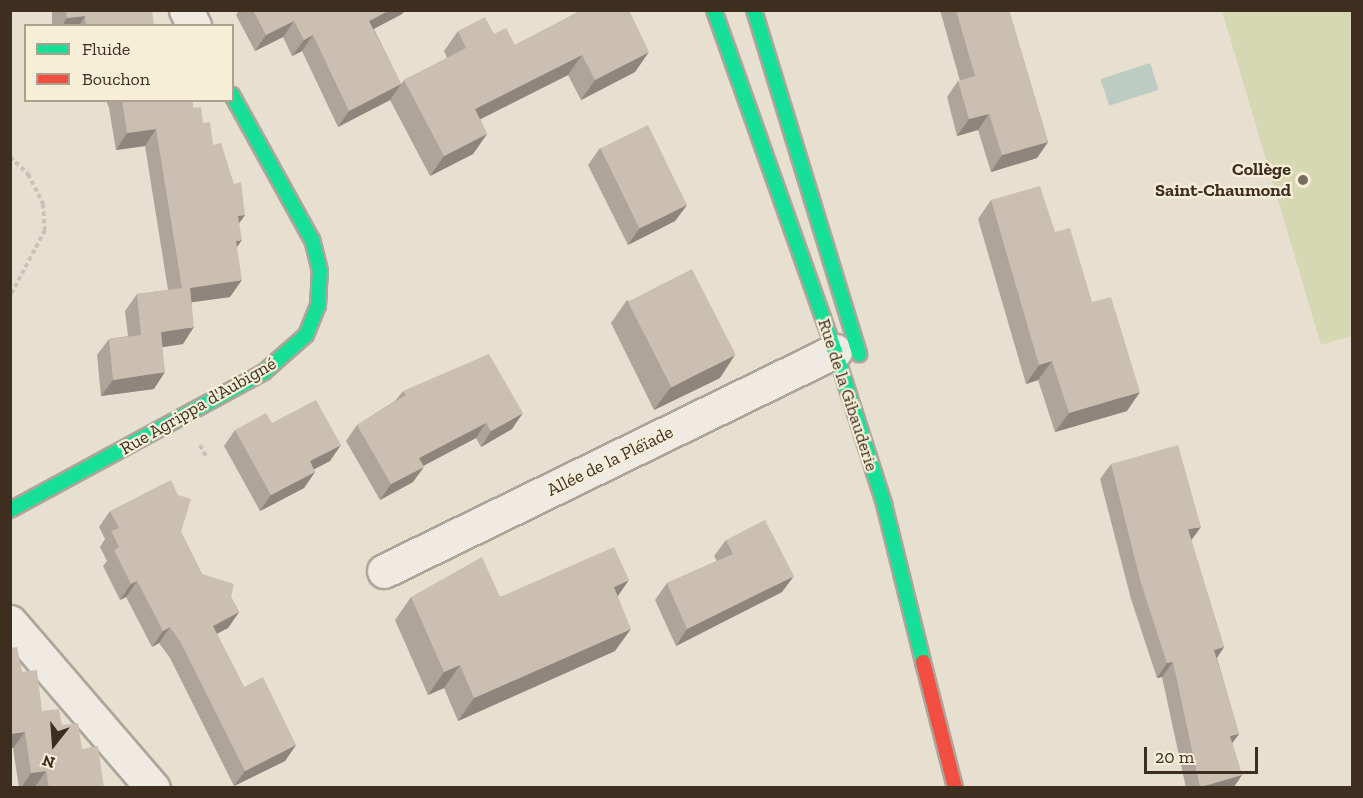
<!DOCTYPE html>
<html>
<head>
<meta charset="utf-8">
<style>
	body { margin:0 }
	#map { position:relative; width:1363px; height:798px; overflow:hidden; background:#e7e0d1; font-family:"Zilla Slab",serif }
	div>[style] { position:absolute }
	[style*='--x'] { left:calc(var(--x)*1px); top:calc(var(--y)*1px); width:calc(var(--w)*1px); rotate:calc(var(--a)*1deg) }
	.green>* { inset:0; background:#d6d7b3 }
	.water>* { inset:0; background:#bcccc2; transform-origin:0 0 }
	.path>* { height:4px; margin-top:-2px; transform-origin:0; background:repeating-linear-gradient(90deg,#c8c2b9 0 4.5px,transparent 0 7.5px) }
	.roads { filter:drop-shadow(2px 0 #ada599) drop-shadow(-2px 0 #ada599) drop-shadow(0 2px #ada599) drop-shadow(0 -2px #ada599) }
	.street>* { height:33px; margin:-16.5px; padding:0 16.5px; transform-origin:16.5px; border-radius:16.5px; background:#efebe3 }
	.fast>* { height:14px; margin:-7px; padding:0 7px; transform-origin:7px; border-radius:7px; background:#16e098 }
	.jam>* { height:14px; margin:-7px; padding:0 7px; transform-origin:7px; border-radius:7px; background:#f24e42 }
	.wall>* { inset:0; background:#afa499; transform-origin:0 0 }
	.shaded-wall>* { inset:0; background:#8e867d }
	.building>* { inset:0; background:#cbbfb2; transform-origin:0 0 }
	.dots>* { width:16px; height:16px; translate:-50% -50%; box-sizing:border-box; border:3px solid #f7eed8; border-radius:50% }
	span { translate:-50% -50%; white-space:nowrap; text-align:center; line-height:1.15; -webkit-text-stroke:4.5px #f7eed8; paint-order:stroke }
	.poi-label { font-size:18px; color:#3d2e20; font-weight:700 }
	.right { translate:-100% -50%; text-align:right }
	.street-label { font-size:18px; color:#3d2e20 }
	.frame { position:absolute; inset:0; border:12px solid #3d2e20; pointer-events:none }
	.legend { position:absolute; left:24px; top:24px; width:210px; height:78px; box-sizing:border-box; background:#f7eed8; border:2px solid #ada18e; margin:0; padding:8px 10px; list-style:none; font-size:18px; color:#3d2e20 }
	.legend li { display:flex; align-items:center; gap:12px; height:30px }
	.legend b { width:30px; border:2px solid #ada18e }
	.north { position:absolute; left:24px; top:714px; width:60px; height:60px; -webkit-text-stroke:4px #f7eed8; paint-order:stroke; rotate:197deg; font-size:16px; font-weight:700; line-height:24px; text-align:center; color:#3d2e20 }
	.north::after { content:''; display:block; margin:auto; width:21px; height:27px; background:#3d2e20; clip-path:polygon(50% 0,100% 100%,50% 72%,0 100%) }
	.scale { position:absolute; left:1144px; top:747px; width:114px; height:27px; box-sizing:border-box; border:3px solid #3d2e20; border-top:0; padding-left:8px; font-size:18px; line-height:21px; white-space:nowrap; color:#3d2e20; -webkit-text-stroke:4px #f7eed8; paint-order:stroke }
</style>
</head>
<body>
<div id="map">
	<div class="green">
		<i style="clip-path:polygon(1222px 11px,1352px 11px,1352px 336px,1321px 345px)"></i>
	</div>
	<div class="water">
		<i style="left:1150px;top:63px;width:28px;height:52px;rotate:72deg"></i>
	</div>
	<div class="path">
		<i style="--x:10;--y:157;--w:25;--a:43"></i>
		<i style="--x:28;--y:174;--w:34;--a:63"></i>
		<i style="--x:43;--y:204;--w:26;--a:86"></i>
		<i style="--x:45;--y:230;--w:75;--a:117.9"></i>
		<i style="--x:200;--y:445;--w:15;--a:62"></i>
	</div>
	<div class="roads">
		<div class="street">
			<i style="--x:186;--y:10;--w:18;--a:63"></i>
			<i style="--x:384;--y:571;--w:502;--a:-26"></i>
			<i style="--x:10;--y:622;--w:219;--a:49.3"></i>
		</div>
		<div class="fast">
			<i style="--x:714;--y:10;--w:362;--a:70.5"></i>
			<i style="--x:835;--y:351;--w:161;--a:72.2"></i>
			<i style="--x:884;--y:504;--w:163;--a:76.1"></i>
			<i style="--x:754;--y:10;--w:360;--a:73"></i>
			<i style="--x:10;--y:510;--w:289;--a:-28.5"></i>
			<i style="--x:264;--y:372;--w:56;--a:-41.4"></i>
			<i style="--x:306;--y:335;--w:31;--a:-68"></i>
			<i style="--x:318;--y:306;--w:35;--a:-87"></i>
			<i style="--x:320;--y:271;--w:32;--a:-104"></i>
			<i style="--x:312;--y:240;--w:166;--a:-118.9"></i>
		</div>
		<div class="jam">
			<i style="--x:923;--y:662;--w:130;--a:75.7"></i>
		</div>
	</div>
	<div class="wall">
		<i style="left:52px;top:10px;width:100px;height:16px"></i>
		<i style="clip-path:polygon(239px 10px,405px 10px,402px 14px,374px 29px,401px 84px,404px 80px,447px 58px,444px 51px,458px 31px,494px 34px,515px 45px,582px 10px,635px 72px,581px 100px,568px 75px,480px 119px,487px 134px,473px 154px,430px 176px,390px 100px,338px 127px,302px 51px,292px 56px,283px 37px,255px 51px,236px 15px)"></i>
		<i style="clip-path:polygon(940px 10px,1009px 10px,1048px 142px,1037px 158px,991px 172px,978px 130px,957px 136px,947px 97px,958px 81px,960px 81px)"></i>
		<i style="clip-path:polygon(106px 100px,192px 100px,193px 108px,203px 123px,245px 215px,239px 223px,230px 297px,192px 302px,183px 344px,162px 347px,154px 389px,101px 396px,97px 355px,109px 339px,128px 336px,125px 311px,137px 294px,168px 290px,145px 146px,116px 150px,109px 108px)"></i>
		<i style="clip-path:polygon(600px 148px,687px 205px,675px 221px,628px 245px,588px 165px)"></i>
		<i style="clip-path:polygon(991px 200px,1055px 232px,1092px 302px,1127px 411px,1055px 432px,1038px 380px,1026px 384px,978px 219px)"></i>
		<i style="clip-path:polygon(627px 300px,720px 378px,654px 410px,611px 323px)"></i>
		<i style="clip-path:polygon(403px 391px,512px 429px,481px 447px,476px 438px,423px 466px,413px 482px,380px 500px,346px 441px,357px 425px,395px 401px)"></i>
		<i style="clip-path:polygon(272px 423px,330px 461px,314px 469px,315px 472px,304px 488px,260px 511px,224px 446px,235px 430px)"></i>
		<i style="clip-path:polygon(1111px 464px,1191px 540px,1224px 647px,1217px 658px,1239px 734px,1232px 743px,1242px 775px,1233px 788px,1186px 788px,1162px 677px,1157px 678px,1131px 599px,1100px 479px)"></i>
		<i style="clip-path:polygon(110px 511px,181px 532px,202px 574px,231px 597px,239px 612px,228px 628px,217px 634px,244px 687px,296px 745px,285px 761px,234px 786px,170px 658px,159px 643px,152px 647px,126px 597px,120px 600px,103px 566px,107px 561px,100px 547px,105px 539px,99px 527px)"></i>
		<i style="clip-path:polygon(726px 540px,782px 592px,676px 646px,655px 600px,667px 583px,717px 561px,714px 556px)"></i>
		<i style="clip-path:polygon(618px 596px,615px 651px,458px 721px,444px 688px,428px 695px,395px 620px,411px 597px)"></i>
		<i style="clip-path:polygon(10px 648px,22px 672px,42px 711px,62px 725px,82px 749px,104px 788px,19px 788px,13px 748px,10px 748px)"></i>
	</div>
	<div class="shaded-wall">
		<i style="clip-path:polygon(390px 10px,405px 10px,402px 14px,358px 37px,369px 21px)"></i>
		<i style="clip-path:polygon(85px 16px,79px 26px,62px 26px,67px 18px)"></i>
		<i style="clip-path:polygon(294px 21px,283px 37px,255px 51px,266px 35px)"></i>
		<i style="clip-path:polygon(313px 35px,302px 51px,292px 56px,304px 40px)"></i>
		<i style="clip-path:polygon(649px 52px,635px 72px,581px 100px,595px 80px)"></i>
		<i style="clip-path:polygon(582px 55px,568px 75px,461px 129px,475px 109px)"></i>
		<i style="clip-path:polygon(401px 84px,390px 100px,338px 127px,349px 111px)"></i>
		<i style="clip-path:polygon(989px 114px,978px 130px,957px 136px,969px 119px)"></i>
		<i style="clip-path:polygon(156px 129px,145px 146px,116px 150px,127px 133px)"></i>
		<i style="clip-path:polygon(487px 134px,473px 154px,430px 176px,444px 156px)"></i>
		<i style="clip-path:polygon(1048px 142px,1037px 158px,991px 172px,1002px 155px)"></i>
		<i style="clip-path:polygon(687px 205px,675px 221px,628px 245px,639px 229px)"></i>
		<i style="clip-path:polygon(245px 215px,233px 232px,238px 216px)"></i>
		<i style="clip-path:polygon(242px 240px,230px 257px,236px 241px)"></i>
		<i style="clip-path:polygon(242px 280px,230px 297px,179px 304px,190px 288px)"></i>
		<i style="clip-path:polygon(194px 327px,183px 344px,144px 350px,155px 333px)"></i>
		<i style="clip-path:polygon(735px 355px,720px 378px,654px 410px,670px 388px)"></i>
		<i style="clip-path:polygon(1052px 361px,1038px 380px,1026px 384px,1039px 365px)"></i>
		<i style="clip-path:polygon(165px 372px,154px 389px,101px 396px,113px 380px)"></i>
		<i style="clip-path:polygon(1140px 392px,1127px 411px,1055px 432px,1069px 413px)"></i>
		<i style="clip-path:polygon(523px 413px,512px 429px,481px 447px,491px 431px)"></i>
		<i style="clip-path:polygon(486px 423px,476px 438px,408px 474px,419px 458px)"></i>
		<i style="clip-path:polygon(341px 445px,330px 461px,299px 477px,310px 461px)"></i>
		<i style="clip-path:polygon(424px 467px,413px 482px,380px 500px,391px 484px)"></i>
		<i style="clip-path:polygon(315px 472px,304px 488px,260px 511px,271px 495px)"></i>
		<i style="clip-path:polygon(1201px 527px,1190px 542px,1188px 529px)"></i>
		<i style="clip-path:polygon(794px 576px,782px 592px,676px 646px,687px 629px)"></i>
		<i style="clip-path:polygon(629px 580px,613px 603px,614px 587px)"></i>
		<i style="clip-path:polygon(137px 581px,126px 597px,120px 600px,131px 584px)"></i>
		<i style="clip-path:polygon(239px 612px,228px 628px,202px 641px,213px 626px)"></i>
		<i style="clip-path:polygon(170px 627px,159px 643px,152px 647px,163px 631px)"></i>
		<i style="clip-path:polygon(631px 629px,615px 651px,458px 721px,474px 698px)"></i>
		<i style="clip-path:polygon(1224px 647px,1214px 662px,1214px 650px)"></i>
		<i style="clip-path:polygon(1173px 662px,1162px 677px,1157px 678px,1167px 663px)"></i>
		<i style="clip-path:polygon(460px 665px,444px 688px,428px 695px,444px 672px)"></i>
		<i style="clip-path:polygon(25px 732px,13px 748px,10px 748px,10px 734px)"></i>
		<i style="clip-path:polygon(1239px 734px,1228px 749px,1230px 736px)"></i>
		<i style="clip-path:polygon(296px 745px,285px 761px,234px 786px,245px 771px)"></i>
		<i style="clip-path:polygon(46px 771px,35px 787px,21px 788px,31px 773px)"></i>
		<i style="clip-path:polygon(1242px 775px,1233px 788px,1199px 788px)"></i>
	</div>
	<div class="building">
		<i style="clip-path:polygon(66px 10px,152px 10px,154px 26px,86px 26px,85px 16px,67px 18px)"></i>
		<i style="clip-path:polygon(253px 10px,390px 10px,369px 21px,401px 84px,349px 111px,313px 35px,304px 40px,294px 21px,266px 35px)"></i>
		<i style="clip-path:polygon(582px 10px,629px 10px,649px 52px,595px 80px,582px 55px,475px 109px,487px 134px,444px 156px,404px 80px,466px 48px,458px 31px,485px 17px,494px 34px,506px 28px,515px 45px)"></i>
		<i style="clip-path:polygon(956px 10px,1009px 10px,1048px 142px,1002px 155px,989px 114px,969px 119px,958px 81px,975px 76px)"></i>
		<i style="clip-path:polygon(122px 100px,192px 100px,193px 108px,201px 107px,203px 123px,210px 122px,213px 145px,221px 143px,234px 184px,241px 182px,245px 215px,238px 216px,242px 240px,236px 241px,242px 280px,190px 288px,194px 327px,155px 333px,161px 332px,165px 372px,113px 380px,109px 339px,141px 335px,137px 294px,182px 288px,156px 129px,127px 133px)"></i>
		<i style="left:648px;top:125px;width:89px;height:53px;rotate:64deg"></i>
		<i style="clip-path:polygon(1040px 186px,1055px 232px,1070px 228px,1092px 302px,1111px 297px,1140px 392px,1069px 413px,1052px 361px,1039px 365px,991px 200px)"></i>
		<i style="left:692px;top:269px;width:96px;height:72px;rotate:63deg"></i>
		<i style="clip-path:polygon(489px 354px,523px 413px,491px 431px,486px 423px,419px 458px,424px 467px,391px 484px,357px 425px,406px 395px,403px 391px)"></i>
		<i style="clip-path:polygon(316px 400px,341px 445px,310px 461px,315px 472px,271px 495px,235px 430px,266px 413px,272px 423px)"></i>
		<i style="clip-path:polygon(1178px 445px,1201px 527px,1188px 529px,1224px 647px,1214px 650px,1239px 734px,1230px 736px,1242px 775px,1200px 787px,1173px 662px,1167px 663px,1141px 583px,1111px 464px)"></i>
		<i style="clip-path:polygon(171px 480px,178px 495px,191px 499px,181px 532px,202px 574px,234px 584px,231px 597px,239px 612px,213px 626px,244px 687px,263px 677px,296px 745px,245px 771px,181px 643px,170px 627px,163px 631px,137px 581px,131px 584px,114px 550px,119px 547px,111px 531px,119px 528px,110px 511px)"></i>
		<i style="clip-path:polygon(765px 520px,794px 576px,687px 629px,667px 583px,733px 554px,726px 540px)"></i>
		<i style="clip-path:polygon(614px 547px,629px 580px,614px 587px,631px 629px,474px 698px,460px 665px,444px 672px,411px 597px,482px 557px,500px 597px)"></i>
		<i style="clip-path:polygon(17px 647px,22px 672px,37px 670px,42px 711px,59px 709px,62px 725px,78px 723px,82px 749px,98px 746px,104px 788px,49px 788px,46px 771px,31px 773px,25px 732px,10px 734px,10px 648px)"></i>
	</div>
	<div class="dots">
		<i style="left:1303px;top:180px;background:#786c5e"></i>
	</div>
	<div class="poi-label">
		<span class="right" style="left:1291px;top:180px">Collège<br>Saint-Chaumond</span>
	</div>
	<div class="street-label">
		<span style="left:848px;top:395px;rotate:72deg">Rue de la Gibauderie</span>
		<span style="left:198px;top:406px;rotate:-30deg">Rue Agrippa d'Aubigné</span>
		<span style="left:610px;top:461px;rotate:-26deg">Allée de la Pléïade</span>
	</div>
	<div class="frame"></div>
	<ul class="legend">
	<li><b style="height:8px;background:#16e098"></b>Fluide</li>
	<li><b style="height:8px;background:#f24e42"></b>Bouchon</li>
	</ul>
	<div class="north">N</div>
	<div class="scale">20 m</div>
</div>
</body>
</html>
